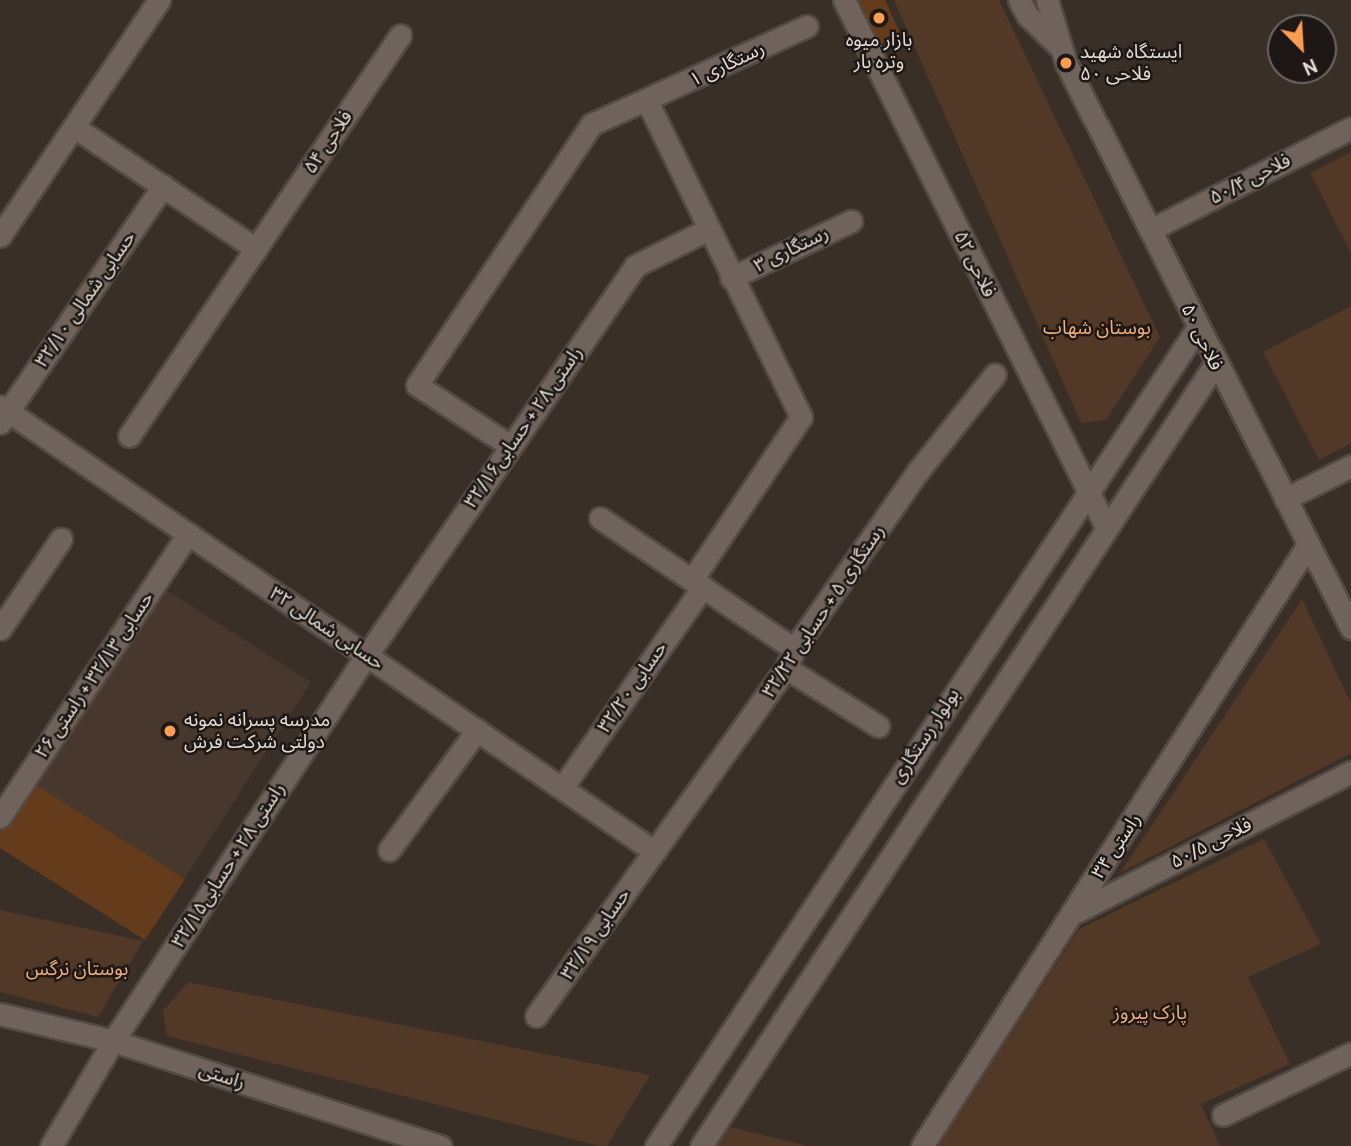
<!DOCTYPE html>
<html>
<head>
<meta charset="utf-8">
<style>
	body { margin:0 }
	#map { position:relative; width:1351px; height:1146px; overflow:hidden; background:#392f27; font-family:Cabin,"Noto Sans Arabic",sans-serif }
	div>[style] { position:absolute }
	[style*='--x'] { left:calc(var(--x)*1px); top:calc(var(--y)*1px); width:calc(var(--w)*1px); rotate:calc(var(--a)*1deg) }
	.built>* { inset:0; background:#47372c }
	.green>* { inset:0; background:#523826 }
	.building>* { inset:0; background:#643c1c }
	.roads { filter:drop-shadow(2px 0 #534a44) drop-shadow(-2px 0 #534a44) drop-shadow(0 2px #534a44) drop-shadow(0 -2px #534a44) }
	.minor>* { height:21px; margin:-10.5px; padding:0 10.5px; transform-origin:10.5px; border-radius:10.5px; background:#6f635b }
	.tertiary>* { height:21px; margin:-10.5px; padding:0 10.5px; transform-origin:10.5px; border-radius:10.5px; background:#6f635b }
	.dots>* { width:19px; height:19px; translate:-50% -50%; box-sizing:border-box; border:4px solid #1d1815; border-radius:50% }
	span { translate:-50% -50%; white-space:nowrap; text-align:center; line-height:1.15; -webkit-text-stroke:5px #1d1815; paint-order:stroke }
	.poi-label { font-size:19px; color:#e3dcd7 }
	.left { translate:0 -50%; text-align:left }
	.street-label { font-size:19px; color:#e3dcd7 }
	.park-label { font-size:19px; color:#f1ae7c }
	.north { position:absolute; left:1267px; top:14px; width:70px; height:70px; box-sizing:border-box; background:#1d1815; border:2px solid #6c6663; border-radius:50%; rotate:156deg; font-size:19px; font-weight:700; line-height:28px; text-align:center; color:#e3dcd7 }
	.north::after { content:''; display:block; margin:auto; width:24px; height:32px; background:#fc9d52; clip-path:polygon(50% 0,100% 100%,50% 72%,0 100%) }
</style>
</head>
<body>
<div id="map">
	<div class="built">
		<i style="clip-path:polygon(154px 582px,311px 682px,145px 940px,0 848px,0 823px)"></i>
	</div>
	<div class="green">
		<i style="clip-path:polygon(894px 0,999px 0,1160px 337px,1106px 420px,1081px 423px)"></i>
		<i style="clip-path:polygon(1351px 152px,1351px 253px,1310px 173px)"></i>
		<i style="clip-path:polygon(1351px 306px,1351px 443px,1319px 460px,1263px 352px)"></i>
		<i style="clip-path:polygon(1302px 599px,1351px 703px,1351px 753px,1120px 873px)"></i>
		<i style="clip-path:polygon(1264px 839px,1321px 944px,1248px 977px,1290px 1064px,1201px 1104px,1220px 1146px,938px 1146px,1079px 929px)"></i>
		<i style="clip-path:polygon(0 910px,143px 941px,98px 1017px,0 992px)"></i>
		<i style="clip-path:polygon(188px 982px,650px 1075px,607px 1146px,599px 1146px,167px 1036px,163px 1011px)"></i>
		<i style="clip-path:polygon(717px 1124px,808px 1146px,700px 1146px)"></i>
	</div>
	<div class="building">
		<i style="clip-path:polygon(858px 0,885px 0,901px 35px,878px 45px)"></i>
		<i style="clip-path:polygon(28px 780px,185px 879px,145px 940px,0 848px,0 823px)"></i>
	</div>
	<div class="roads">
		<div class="minor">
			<i style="--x:844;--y:0;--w:589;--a:63.57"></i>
			<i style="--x:647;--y:101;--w:352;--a:64"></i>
			<i style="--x:801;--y:417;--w:196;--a:123.8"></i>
			<i style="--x:74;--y:127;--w:219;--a:33.8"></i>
			<i style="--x:1150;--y:230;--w:225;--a:-26.9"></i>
			<i style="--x:0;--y:236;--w:285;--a:-56"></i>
			<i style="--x:731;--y:278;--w:133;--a:-25.4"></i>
			<i style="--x:0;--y:423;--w:288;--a:-55.5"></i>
			<i style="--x:129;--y:436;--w:484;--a:-55.9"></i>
			<i style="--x:509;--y:445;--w:110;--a:-146.9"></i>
			<i style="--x:417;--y:385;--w:314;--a:-56.2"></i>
			<i style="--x:592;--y:124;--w:236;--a:-24.5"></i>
			<i style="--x:1285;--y:499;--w:74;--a:-26.6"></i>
			<i style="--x:600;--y:518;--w:234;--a:34"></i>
			<i style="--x:0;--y:629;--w:109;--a:-55.9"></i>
			<i style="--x:786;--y:668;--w:109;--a:32.2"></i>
			<i style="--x:562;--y:788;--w:246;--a:-55"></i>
			<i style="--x:0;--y:817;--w:340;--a:-56.4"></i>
			<i style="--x:389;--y:850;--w:149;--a:-53.7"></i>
			<i style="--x:1074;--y:913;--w:311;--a:-27"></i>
			<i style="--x:0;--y:1014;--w:116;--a:13.4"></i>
			<i style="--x:113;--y:1041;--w:344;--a:17.8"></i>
			<i style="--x:536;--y:1016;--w:428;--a:-54.3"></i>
			<i style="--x:786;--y:668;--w:21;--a:-67"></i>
			<i style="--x:794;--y:649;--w:218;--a:-55.1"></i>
			<i style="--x:919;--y:470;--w:122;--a:-51.6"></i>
			<i style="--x:1223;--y:1115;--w:142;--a:-25.8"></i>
			<i style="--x:51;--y:1146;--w:122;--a:-59.4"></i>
			<i style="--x:113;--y:1041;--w:462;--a:-56.7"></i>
			<i style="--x:367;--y:655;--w:472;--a:-55.4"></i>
			<i style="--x:635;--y:266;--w:80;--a:-26.6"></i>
			<i style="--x:922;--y:1146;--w:714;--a:-57.29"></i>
		</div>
		<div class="tertiary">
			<i style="--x:1019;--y:0;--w:18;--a:61"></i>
			<i style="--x:1028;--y:16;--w:42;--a:44"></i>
			<i style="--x:1047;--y:0;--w:66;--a:73.2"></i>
			<i style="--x:1066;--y:63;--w:633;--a:63.23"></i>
			<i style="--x:0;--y:406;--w:791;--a:34.23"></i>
			<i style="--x:656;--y:1146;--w:982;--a:-56.5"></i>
			<i style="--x:701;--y:1146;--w:936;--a:-56.68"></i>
		</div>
	</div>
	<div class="dots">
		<i style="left:879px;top:18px;background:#fc9d52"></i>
		<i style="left:1066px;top:63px;background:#fc9d52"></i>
		<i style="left:170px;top:731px;background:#fc9d52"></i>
	</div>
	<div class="poi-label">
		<span style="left:879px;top:51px">بازار میوه<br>وتره بار</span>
		<span class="left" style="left:1080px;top:63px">ایستگاه شهید<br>فلاحی ۵۰</span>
		<span class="left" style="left:184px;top:731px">مدرسه پسرانه نمونه<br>دولتی شرکت فرش</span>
	</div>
	<div class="street-label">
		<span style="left:727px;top:64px;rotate:-25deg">رستگاری ۱</span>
		<span style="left:328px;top:142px;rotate:-56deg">فلاحی ۵۴</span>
		<span style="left:1250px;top:179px;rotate:-27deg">فلاحی ۵۰/۴</span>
		<span style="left:791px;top:249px;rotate:-26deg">رستگاری ۳</span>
		<span style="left:975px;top:264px;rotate:64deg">فلاحی ۵۲</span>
		<span style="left:85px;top:299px;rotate:-55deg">حسابی شمالی ۳۲/۱۰</span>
		<span style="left:1202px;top:337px;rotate:64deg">فلاحی ۵۰</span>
		<span style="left:523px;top:427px;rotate:-55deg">راستی ۲۸ + حسابی۳۲/۱۶</span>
		<span style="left:823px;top:611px;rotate:-56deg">رستگاری ۵ + حسابی ۳۲/۲۲</span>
		<span style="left:327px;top:628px;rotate:34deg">حسابی شمالی ۳۲</span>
		<span style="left:94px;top:675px;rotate:-56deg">حسابی ۳۲/۱۳ + راستی ۲۶</span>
		<span style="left:632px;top:687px;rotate:-55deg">حسابی ۳۲/۲۰</span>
		<span style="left:925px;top:736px;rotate:-57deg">بولوار رستگاری</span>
		<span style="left:1211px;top:843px;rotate:-27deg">فلاحی ۵۰/۵</span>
		<span style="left:1116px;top:846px;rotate:-57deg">راستی ۳۴</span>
		<span style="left:228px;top:865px;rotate:-57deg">راستی ۲۸ + حسابی۳۲/۱۵</span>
		<span style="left:595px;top:934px;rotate:-55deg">حسابی ۳۲/۱۹</span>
		<span style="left:222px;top:1076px;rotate:18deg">راستی</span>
	</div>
	<div class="park-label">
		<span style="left:1097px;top:328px">بوستان شهاب</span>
		<span style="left:77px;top:969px">بوستان نرگس</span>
		<span style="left:1150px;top:1013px">پارک پیروز</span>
	</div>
	<div class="north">N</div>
</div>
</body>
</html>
